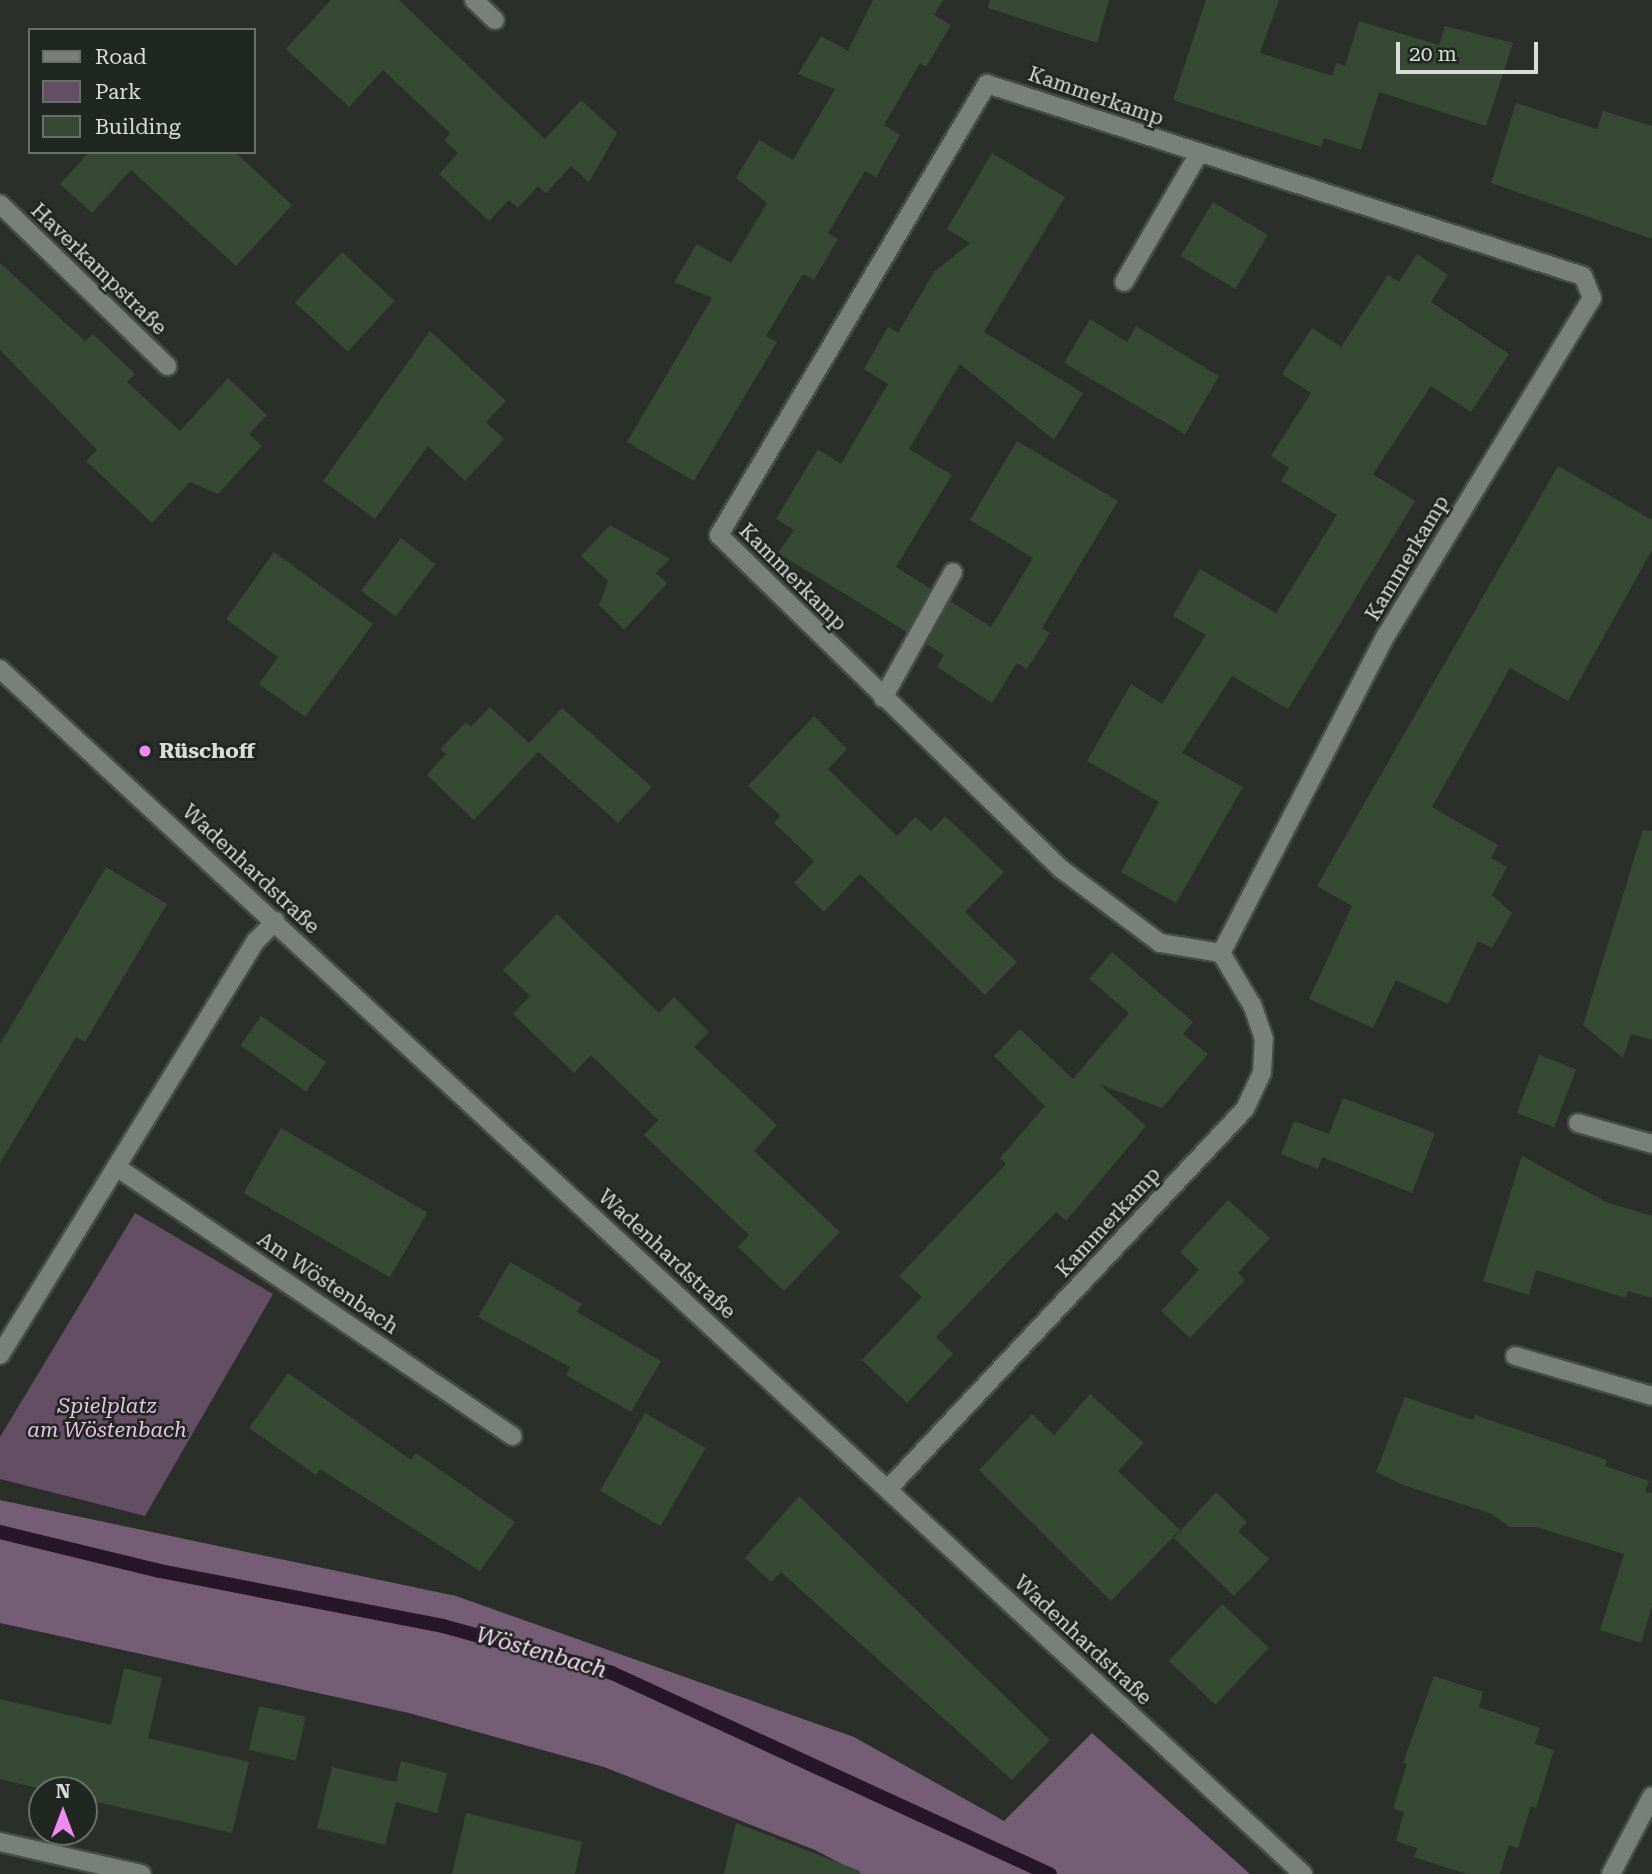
<!DOCTYPE html>
<html>
<head>
<meta charset="utf-8">
<style>
	body { margin:0 }
	#map { position:relative; width:1652px; height:1874px; overflow:hidden; background:#2a3029; font-family:"Roboto Serif",serif }
	div>[style] { position:absolute }
	[style*='--x'] { left:calc(var(--x)*1px); top:calc(var(--y)*1px); width:calc(var(--w)*1px); rotate:calc(var(--a)*1deg) }
	.green>* { inset:0; background:#634e64 }
	.forest>* { inset:0; background:#745d75 }
	.stream>* { height:14px; margin:-7px; padding:0 7px; transform-origin:7px; border-radius:7px; background:#271528 }
	.building>* { inset:0; background:#354933; transform-origin:0 0 }
	.roads { filter:drop-shadow(2px 0 #464b46) drop-shadow(-2px 0 #464b46) drop-shadow(0 2px #464b46) drop-shadow(0 -2px #464b46) }
	.service>* { height:18px; margin:-9px; padding:0 9px; transform-origin:9px; border-radius:9px; background:#798079 }
	.minor>* { height:18px; margin:-9px; padding:0 9px; transform-origin:9px; border-radius:9px; background:#798079 }
	.tertiary>* { height:18px; margin:-9px; padding:0 9px; transform-origin:9px; border-radius:9px; background:#798079 }
	.dots>* { width:19px; height:19px; translate:-50% -50%; box-sizing:border-box; border:4px solid #202620; border-radius:50% }
	span { translate:-50% -50%; white-space:nowrap; text-align:center; line-height:1.15; -webkit-text-stroke:5px #202620; paint-order:stroke }
	.street-label { font-size:21px; color:#d9ddd9 }
	.poi-label { font-size:21px; color:#d9ddd9; font-weight:700 }
	.left { translate:0 -50%; text-align:left }
	.park-label { font-size:21px; color:#e9bfeb; font-style:italic }
	.water-label { font-size:23px; color:#fad7fa; font-style:italic }
	.legend { position:absolute; left:28px; top:28px; width:228px; height:126px; box-sizing:border-box; background:#202620; border:2px solid #6a6f6a; margin:0; padding:9px 12px; list-style:none; font-size:21px; color:#d9ddd9 }
	.legend li { display:flex; align-items:center; gap:14px; height:35px }
	.legend b { width:35px; border:2px solid #6a6f6a }
	.north { position:absolute; left:28px; top:1776px; width:70px; height:70px; box-sizing:border-box; background:#202620; border:2px solid #6a6f6a; border-radius:50%; rotate:0deg; font-size:19px; font-weight:700; line-height:28px; text-align:center; color:#d9ddd9 }
	.north::after { content:''; display:block; margin:auto; width:24px; height:32px; background:#f08bf5; clip-path:polygon(50% 0,100% 100%,50% 72%,0 100%) }
	.scale { position:absolute; left:1396px; top:42px; width:142px; height:32px; box-sizing:border-box; border:4px solid #d9ddd9; border-top:0; padding-left:9px; font-size:21px; line-height:24px; white-space:nowrap; color:#d9ddd9; -webkit-text-stroke:5px #202620; paint-order:stroke }
</style>
</head>
<body>
<div id="map">
	<div class="green">
		<i style="clip-path:polygon(135px 1213px,273px 1294px,145px 1516px,0 1479px,0 1437px)"></i>
	</div>
	<div class="forest">
		<i style="clip-path:polygon(0 1500px,456px 1596px,854px 1737px,1004px 1821px,1092px 1733px,1250px 1874px,861px 1874px,815px 1850px,604px 1767px,409px 1713px,0 1623px)"></i>
	</div>
	<div class="stream">
		<i style="--x:0;--y:1532;--w:165;--a:13.7"></i>
		<i style="--x:160;--y:1571;--w:288;--a:11"></i>
		<i style="--x:443;--y:1626;--w:175;--a:15.5"></i>
		<i style="--x:612;--y:1673;--w:482;--a:24.7"></i>
	</div>
	<div class="building">
		<i style="clip-path:polygon(331px 0,399px 0,545px 139px,581px 100px,617px 133px,589px 182px,571px 166px,546px 193px,538px 186px,518px 208px,509px 200px,489px 221px,439px 174px,458px 153px,444px 140px,450px 133px,383px 70px,349px 107px,286px 49px)"></i>
		<i style="clip-path:polygon(873px 0,943px 0,934px 15px,951px 25px,926px 67px,920px 63px,884px 125px,900px 135px,876px 177px,865px 171px,828px 233px,838px 239px,814px 280px,803px 274px,766px 336px,777px 342px,694px 481px,627px 442px,712px 298px,674px 282px,697px 244px,731px 263px,767px 203px,736px 178px,759px 140px,793px 160px,835px 89px,798px 74px,821px 36px,848px 51px)"></i>
		<i style="clip-path:polygon(990px 0,1109px 0,1097px 43px,988px 8px)"></i>
		<i style="clip-path:polygon(1206px 0,1279px 0,1260px 53px,1332px 76px,1336px 63px,1345px 66px,1359px 21px,1439px 45px,1445px 26px,1513px 43px,1486px 126px,1379px 92px,1361px 150px,1324px 138px,1321px 147px,1173px 100px)"></i>
		<i style="clip-path:polygon(1516px 103px,1597px 129px,1603px 111px,1652px 126px,1652px 239px,1491px 183px)"></i>
		<i style="clip-path:polygon(89px 152px,235px 152px,292px 205px,236px 266px,131px 170px,92px 213px,60px 184px)"></i>
		<i style="clip-path:polygon(992px 153px,1065px 197px,984px 332px,1083px 393px,1054px 440px,960px 364px,909px 449px,952px 475px,896px 567px,931px 589px,907px 632px,778px 553px,794px 530px,776px 519px,818px 449px,841px 464px,888px 384px,864px 369px,888px 327px,898px 333px,934px 272px,970px 243px,947px 229px)"></i>
		<i style="left:1213px;top:202px;width:64px;height:63px;rotate:31deg"></i>
		<i style="left:342px;top:252px;width:72px;height:69px;rotate:43deg"></i>
		<i style="clip-path:polygon(1417px 254px,1448px 275px,1431px 302px,1509px 354px,1471px 412px,1431px 386px,1373px 474px,1415px 501px,1288px 709px,1232px 676px,1182px 753px,1243px 787px,1176px 903px,1121px 872px,1159px 802px,1087px 761px,1131px 684px,1162px 704px,1206px 635px,1173px 616px,1200px 569px,1276px 613px,1337px 515px,1281px 481px,1289px 468px,1271px 456px,1311px 393px,1282px 374px,1312px 328px,1341px 347px,1388px 275px,1399px 282px)"></i>
		<i style="clip-path:polygon(0 263px,85px 341px,93px 334px,135px 374px,127px 382px,180px 431px,228px 378px,267px 415px,249px 434px,262px 446px,218px 494px,190px 482px,152px 523px,86px 461px,97px 450px,0 350px)"></i>
		<i style="clip-path:polygon(1090px 319px,1127px 342px,1136px 326px,1219px 376px,1185px 434px,1064px 363px)"></i>
		<i style="clip-path:polygon(430px 331px,506px 401px,486px 422px,504px 439px,465px 481px,428px 446px,375px 519px,323px 481px)"></i>
		<i style="clip-path:polygon(1017px 441px,1118px 501px,1042px 628px,1050px 633px,1027px 669px,1017px 663px,992px 703px,937px 667px,944px 655px,926px 644px,950px 601px,991px 627px,1033px 558px,970px 520px)"></i>
		<i style="clip-path:polygon(1558px 466px,1652px 520px,1652px 550px,1568px 701px,1510px 668px,1432px 807px,1498px 845px,1491px 858px,1507px 867px,1492px 895px,1512px 913px,1492px 948px,1478px 941px,1448px 1004px,1396px 980px,1373px 1028px,1309px 999px,1352px 906px,1317px 886px)"></i>
		<i style="clip-path:polygon(610px 525px,670px 559px,656px 573px,667px 583px,624px 630px,599px 605px,608px 581px,581px 556px)"></i>
		<i style="left:401px;top:538px;width:43px;height:66px;rotate:37deg"></i>
		<i style="clip-path:polygon(274px 552px,373px 624px,305px 717px,259px 684px,278px 657px,226px 619px)"></i>
		<i style="clip-path:polygon(490px 707px,529px 743px,562px 708px,652px 787px,618px 823px,534px 748px,538px 752px,474px 820px,427px 775px,446px 754px,440px 749px,466px 722px,471px 727px)"></i>
		<i style="clip-path:polygon(814px 716px,847px 749px,828px 769px,897px 836px,915px 817px,931px 831px,945px 816px,1004px 872px,965px 912px,1017px 962px,985px 995px,860px 874px,824px 912px,794px 883px,814px 861px,774px 823px,781px 816px,748px 786px)"></i>
		<i style="clip-path:polygon(1643px 830px,1652px 831px,1652px 1040px,1631px 1034px,1623px 1058px,1583px 1025px)"></i>
		<i style="clip-path:polygon(106px 867px,167px 904px,85px 1042px,76px 1037px,0 1163px,0 1044px)"></i>
		<i style="clip-path:polygon(557px 914px,659px 1013px,674px 997px,709px 1032px,694px 1047px,777px 1125px,754px 1151px,840px 1232px,784px 1291px,738px 1247px,749px 1235px,644px 1135px,658px 1120px,591px 1055px,574px 1073px,513px 1014px,530px 996px,503px 970px)"></i>
		<i style="clip-path:polygon(1112px 952px,1193px 1022px,1183px 1034px,1208px 1054px,1162px 1108px,1099px 1084px,1146px 1126px,1066px 1221px,1056px 1212px,936px 1337px,953px 1354px,907px 1403px,862px 1360px,922px 1297px,899px 1276px,1006px 1164px,1000px 1158px,1045px 1106px,994px 1056px,1020px 1029px,1073px 1079px,1129px 1013px,1089px 979px)"></i>
		<i style="left:261px;top:1016px;width:80px;height:36px;rotate:35deg"></i>
		<i style="left:1539px;top:1055px;width:40px;height:62px;rotate:21deg"></i>
		<i style="clip-path:polygon(1343px 1098px,1435px 1133px,1412px 1193px,1322px 1157px,1318px 1169px,1281px 1154px,1294px 1121px,1329px 1134px)"></i>
		<i style="left:281px;top:1128px;width:169px;height:75px;rotate:30deg"></i>
		<i style="clip-path:polygon(1522px 1156px,1606px 1202px,1652px 1216px,1652px 1298px,1628px 1291px,1626px 1298px,1536px 1270px,1529px 1295px,1483px 1281px)"></i>
		<i style="clip-path:polygon(1228px 1200px,1270px 1238px,1238px 1273px,1245px 1280px,1190px 1338px,1161px 1311px,1199px 1270px,1180px 1252px)"></i>
		<i style="clip-path:polygon(510px 1262px,582px 1304px,577px 1312px,661px 1361px,631px 1412px,566px 1375px,570px 1367px,478px 1317px)"></i>
		<i style="clip-path:polygon(288px 1373px,411px 1460px,416px 1453px,515px 1522px,480px 1571px,320px 1469px,316px 1475px,249px 1428px)"></i>
		<i style="clip-path:polygon(1090px 1394px,1144px 1443px,1118px 1471px,1180px 1530px,1111px 1601px,979px 1470px,1032px 1414px,1054px 1435px)"></i>
		<i style="clip-path:polygon(1405px 1397px,1473px 1420px,1475px 1415px,1607px 1460px,1605px 1466px,1649px 1481px,1645px 1492px,1652px 1493px,1652px 1606px,1641px 1643px,1600px 1630px,1624px 1554px,1536px 1527px,1509px 1527px,1492px 1514px,1403px 1485px,1376px 1472px)"></i>
		<i style="left:645px;top:1413px;width:70px;height:90px;rotate:30deg"></i>
		<i style="clip-path:polygon(1216px 1492px,1247px 1522px,1238px 1531px,1269px 1559px,1234px 1596px,1174px 1538px)"></i>
		<i style="clip-path:polygon(799px 1496px,1050px 1740px,1012px 1780px,781px 1572px,771px 1582px,745px 1558px)"></i>
		<i style="left:1222px;top:1604px;width:64px;height:78px;rotate:43deg"></i>
		<i style="clip-path:polygon(124px 1668px,162px 1678px,148px 1738px,249px 1762px,232px 1833px,84px 1799px,84px 1790px,45px 1790px,0 1779px,0 1699px,111px 1725px)"></i>
		<i style="clip-path:polygon(1434px 1676px,1483px 1692px,1479px 1707px,1540px 1728px,1535px 1744px,1554px 1750px,1536px 1808px,1531px 1806px,1518px 1848px,1509px 1845px,1500px 1874px,1466px 1874px,1414px 1857px,1417px 1848px,1396px 1841px,1404px 1812px,1393px 1808px,1407px 1764px,1403px 1763px)"></i>
		<i style="left:259px;top:1706px;width:48px;height:45px;rotate:13deg"></i>
		<i style="clip-path:polygon(401px 1761px,447px 1773px,437px 1813px,396px 1802px,385px 1845px,317px 1828px,332px 1767px,396px 1782px)"></i>
		<i style="clip-path:polygon(466px 1813px,582px 1842px,575px 1874px,452px 1874px)"></i>
		<i style="clip-path:polygon(736px 1823px,860px 1871px,859px 1874px,724px 1874px)"></i>
	</div>
	<div class="roads">
		<div class="service">
			<i style="--x:1124;--y:282;--w:147;--a:-59.8"></i>
			<i style="--x:883;--y:698;--w:144;--a:-60.9"></i>
			<i style="--x:1578;--y:1123;--w:77;--a:15.8"></i>
			<i style="--x:1515;--y:1356;--w:143;--a:16.3"></i>
		</div>
		<div class="minor">
			<i style="--x:474;--y:0;--w:29;--a:44"></i>
			<i style="--x:0;--y:204;--w:233;--a:44.1"></i>
			<i style="--x:118;--y:1168;--w:477;--a:34.2"></i>
			<i style="--x:0;--y:1355;--w:487;--a:-58.3"></i>
			<i style="--x:256;--y:941;--w:28;--a:-46"></i>
			<i style="--x:888;--y:1489;--w:521;--a:-46.79"></i>
			<i style="--x:1245;--y:1109;--w:40;--a:-65"></i>
			<i style="--x:1262;--y:1073;--w:34;--a:-87"></i>
			<i style="--x:1264;--y:1039;--w:36;--a:-109"></i>
			<i style="--x:1252;--y:1005;--w:61;--a:-120.8"></i>
			<i style="--x:1221;--y:953;--w:62;--a:-170.7"></i>
			<i style="--x:1160;--y:943;--w:124;--a:-143.2"></i>
			<i style="--x:1061;--y:869;--w:478;--a:-135.7"></i>
			<i style="--x:719;--y:535;--w:525;--a:-59.28"></i>
			<i style="--x:987;--y:84;--w:626;--a:17.86"></i>
			<i style="--x:1583;--y:276;--w:24;--a:68"></i>
			<i style="--x:1592;--y:298;--w:395;--a:121.4"></i>
			<i style="--x:1386;--y:635;--w:358;--a:117.4"></i>
			<i style="--x:0;--y:1842;--w:145;--a:12.8"></i>
			<i style="--x:1611;--y:1874;--w:88;--a:-62.3"></i>
		</div>
		<div class="tertiary">
			<i style="--x:0;--y:669;--w:1775;--a:42.76"></i>
		</div>
	</div>
	<div class="dots">
		<i style="left:145px;top:751px;background:#f08bf5"></i>
	</div>
	<div class="street-label">
		<span style="left:1096px;top:96px;rotate:19deg">Kammerkamp</span>
		<span style="left:99px;top:269px;rotate:44deg">Haverkampstraße</span>
		<span style="left:1407px;top:558px;rotate:-59deg">Kammerkamp</span>
		<span style="left:793px;top:577px;rotate:45deg">Kammerkamp</span>
		<span style="left:251px;top:869px;rotate:43deg">Wadenhardstraße</span>
		<span style="left:1108px;top:1222px;rotate:-47deg">Kammerkamp</span>
		<span style="left:667px;top:1254px;rotate:43deg">Wadenhardstraße</span>
		<span style="left:328px;top:1283px;rotate:34deg">Am Wöstenbach</span>
		<span style="left:1083px;top:1640px;rotate:43deg">Wadenhardstraße</span>
	</div>
	<div class="poi-label">
		<span class="left" style="left:159px;top:751px">Rüschoff</span>
	</div>
	<div class="park-label">
		<span style="left:107px;top:1418px">Spielplatz<br>am Wöstenbach</span>
	</div>
	<div class="water-label">
		<span style="left:541px;top:1653px;rotate:16deg">Wöstenbach</span>
	</div>
	<ul class="legend">
	<li><b style="height:9px;background:#798079"></b>Road</li>
	<li><b style="height:19px;background:#634e64"></b>Park</li>
	<li><b style="height:19px;background:#354933"></b>Building</li>
	</ul>
	<div class="north">N</div>
	<div class="scale">20 m</div>
</div>
</body>
</html>
